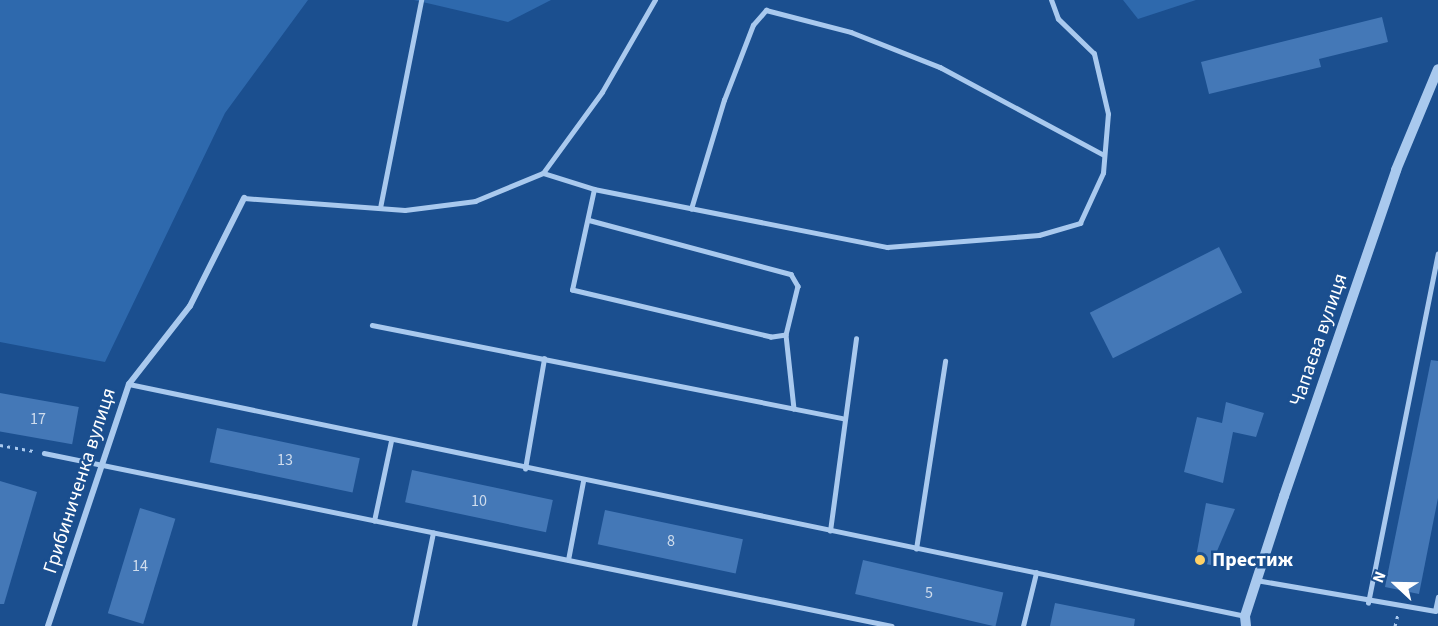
<!DOCTYPE html>
<html>
<head>
<meta charset="utf-8">
<style>
	body { margin:0 }
	#map { position:relative; width:1438px; height:626px; overflow:hidden; background:#1b4f8f; font-family:"Source Sans 3",sans-serif }
	div>[style] { position:absolute }
	[style*='--x'] { left:calc(var(--x)*1px); top:calc(var(--y)*1px); width:calc(var(--w)*1px); rotate:calc(var(--a)*1deg) }
	.green>* { inset:0; background:#2e69ad }
	.building>* { inset:0; background:#4478b7; transform-origin:0 0 }
	.path>* { height:3px; margin-top:-1.5px; transform-origin:0; background:repeating-linear-gradient(90deg,#a9c9ee 0 3px,transparent 0 7.5px) }
	.service>* { height:4.5px; margin:-2.25px; padding:0 2.25px; transform-origin:2.25px; border-radius:2.25px; background:#a9c9ee }
	.minor>* { height:6px; margin:-3px; padding:0 3px; transform-origin:3px; border-radius:3px; background:#a9c9ee }
	.tertiary>* { height:10px; margin:-5px; padding:0 5px; transform-origin:5px; border-radius:5px; background:#a9c9ee }
	.dots>* { width:16px; height:16px; translate:-50% -50%; box-sizing:border-box; border:3px solid #1b4f8f; border-radius:50% }
	span { translate:-50% -50%; white-space:nowrap; text-align:center; line-height:1.15; -webkit-text-stroke:5px #1b4f8f; paint-order:stroke }
	.number-label { font-size:16px; color:#d0dded }
	.number-label span { -webkit-text-stroke-width:0 }
	.street-label { font-size:20px; color:#fff }
	.poi-label { font-size:20px; color:#fff; font-weight:700 }
	.left { translate:0 -50%; text-align:left }
	.north { position:absolute; left:1366px; top:554px; width:60px; height:60px; -webkit-text-stroke:4px #1b4f8f; paint-order:stroke; rotate:292deg; font-size:16px; font-weight:700; line-height:24px; text-align:center; color:#fff }
	.north::after { content:''; display:block; margin:auto; width:21px; height:27px; background:#fff; clip-path:polygon(50% 0,100% 100%,50% 72%,0 100%) }
</style>
</head>
<body>
<div id="map">
	<div class="green">
		<i style="clip-path:polygon(0 0,308px 0,225px 113px,105px 362px,0 342px)"></i>
		<i style="clip-path:polygon(414px 0,551px 0,508px 22px)"></i>
		<i style="clip-path:polygon(1123px 0,1196px 0,1138px 19px)"></i>
	</div>
	<div class="building">
		<i style="clip-path:polygon(1382px 17px,1388px 42px,1319px 59px,1321px 67px,1209px 94px,1201px 62px)"></i>
		<i style="left:1219px;top:247px;width:51px;height:145px;rotate:63deg"></i>
		<i style="clip-path:polygon(1431px 360px,1438px 361px,1438px 498px,1419px 594px,1385px 587px)"></i>
		<i style="left:0;top:393px;width:80px;height:38px;rotate:10deg"></i>
		<i style="clip-path:polygon(1226px 402px,1264px 413px,1256px 437px,1233px 432px,1223px 483px,1184px 472px,1197px 417px,1222px 423px)"></i>
		<i style="left:217px;top:428px;width:146px;height:35px;rotate:12deg"></i>
		<i style="left:412px;top:470px;width:144px;height:33px;rotate:12deg"></i>
		<i style="clip-path:polygon(0 481px,37px 492px,4px 604px,0 604px)"></i>
		<i style="clip-path:polygon(1206px 503px,1235px 509px,1211px 565px,1195px 562px)"></i>
		<i style="left:140px;top:508px;width:37px;height:110px;rotate:17deg"></i>
		<i style="left:605px;top:510px;width:141px;height:35px;rotate:12deg"></i>
		<i style="left:863px;top:560px;width:144px;height:35px;rotate:13deg"></i>
		<i style="clip-path:polygon(1055px 603px,1135px 619px,1134px 626px,1050px 626px)"></i>
	</div>
	<div class="path">
		<i style="--x:0;--y:445;--w:34;--a:10"></i>
		<i style="--x:1395;--y:626;--w:12;--a:-76"></i>
	</div>
	<div class="service">
		<i style="--x:543;--y:173;--w:53;--a:17.4"></i>
		<i style="--x:594;--y:189;--w:299;--a:11.2"></i>
		<i style="--x:887;--y:247;--w:152;--a:-4.5"></i>
		<i style="--x:1039;--y:235;--w:43;--a:-16.3"></i>
		<i style="--x:1080;--y:223;--w:55;--a:-65.3"></i>
		<i style="--x:1103;--y:173;--w:59;--a:-85.2"></i>
		<i style="--x:1108;--y:114;--w:62;--a:-103.1"></i>
		<i style="--x:1094;--y:54;--w:50;--a:-135.8"></i>
		<i style="--x:1058;--y:19;--w:20;--a:-110"></i>
		<i style="--x:244;--y:198;--w:161;--a:4.3"></i>
		<i style="--x:405;--y:210;--w:71;--a:-7.3"></i>
		<i style="--x:475;--y:201;--w:74;--a:-22.4"></i>
		<i style="--x:543;--y:173;--w:100;--a:-53.9"></i>
		<i style="--x:602;--y:92;--w:106;--a:-60.1"></i>
		<i style="--x:380;--y:208;--w:212;--a:-78.8"></i>
		<i style="--x:691;--y:209;--w:114;--a:-73.2"></i>
		<i style="--x:724;--y:100;--w:80;--a:-68.9"></i>
		<i style="--x:753;--y:25;--w:20;--a:-49"></i>
		<i style="--x:766;--y:10;--w:88;--a:14.5"></i>
		<i style="--x:851;--y:32;--w:96;--a:21.5"></i>
		<i style="--x:940;--y:67;--w:186;--a:28.2"></i>
		<i style="--x:589;--y:220;--w:209;--a:15"></i>
		<i style="--x:791;--y:274;--w:14;--a:60"></i>
		<i style="--x:798;--y:286;--w:50;--a:103.8"></i>
		<i style="--x:786;--y:335;--w:15;--a:172"></i>
		<i style="--x:771;--y:337;--w:204;--a:-166.7"></i>
		<i style="--x:572;--y:290;--w:103;--a:-77.7"></i>
		<i style="--x:372;--y:325;--w:479;--a:11.2"></i>
		<i style="--x:786;--y:335;--w:74;--a:83.8"></i>
		<i style="--x:129;--y:384;--w:1140;--a:11.74"></i>
		<i style="--x:44;--y:453;--w:865;--a:11.53"></i>
		<i style="--x:525;--y:469;--w:112;--a:-80.2"></i>
		<i style="--x:374;--y:521;--w:82;--a:-78"></i>
		<i style="--x:830;--y:531;--w:194;--a:-82.3"></i>
		<i style="--x:916;--y:549;--w:190;--a:-81.2"></i>
		<i style="--x:568;--y:560;--w:80;--a:-79.2"></i>
		<i style="--x:1256;--y:580;--w:182;--a:9.8"></i>
		<i style="--x:1435;--y:611;--w:14;--a:-78"></i>
		<i style="--x:1368;--y:603;--w:356;--a:-78.7"></i>
		<i style="--x:414;--y:626;--w:95;--a:-78.5"></i>
		<i style="--x:1023;--y:626;--w:55;--a:-76.2"></i>
	</div>
	<div class="minor">
		<i style="--x:48;--y:626;--w:255;--a:-71.5"></i>
		<i style="--x:129;--y:384;--w:99;--a:-52"></i>
		<i style="--x:190;--y:306;--w:121;--a:-63.4"></i>
	</div>
	<div class="tertiary">
		<i style="--x:1246;--y:626;--w:10;--a:-96"></i>
		<i style="--x:1245;--y:616;--w:126;--a:-72"></i>
		<i style="--x:1284;--y:496;--w:345;--a:-71"></i>
		<i style="--x:1396;--y:170;--w:109;--a:-67.4"></i>
	</div>
	<div class="dots">
		<i style="left:1200px;top:560px;background:#ffd166"></i>
	</div>
	<div class="number-label">
		<span style="left:38px;top:419px">17</span>
		<span style="left:285px;top:460px">13</span>
		<span style="left:479px;top:501px">10</span>
		<span style="left:671px;top:541px">8</span>
		<span style="left:140px;top:566px">14</span>
		<span style="left:929px;top:593px">5</span>
	</div>
	<div class="street-label">
		<span style="left:1319px;top:340px;rotate:-71deg">Чапаєва вулиця</span>
		<span style="left:80px;top:481px;rotate:-72deg">Грибиниченка вулиця</span>
	</div>
	<div class="poi-label">
		<span class="left" style="left:1212px;top:560px">Престиж</span>
	</div>
	<div class="north">N</div>
</div>
</body>
</html>
